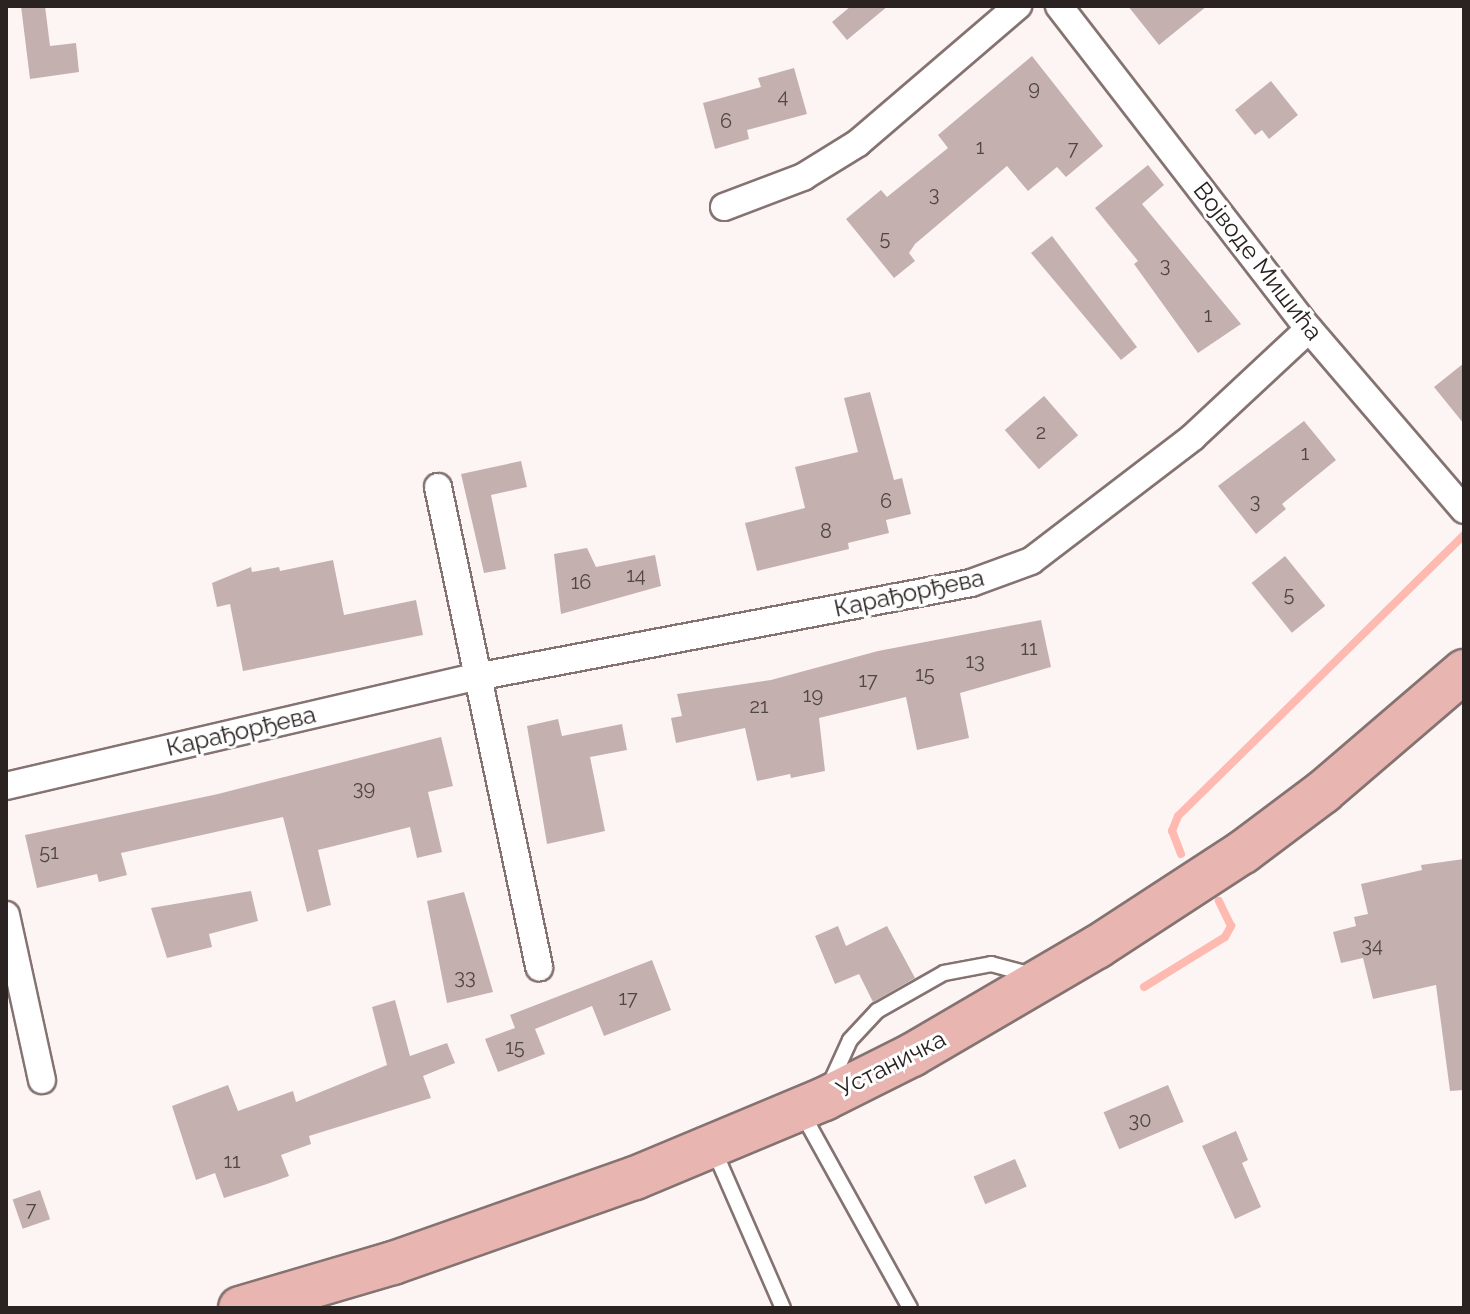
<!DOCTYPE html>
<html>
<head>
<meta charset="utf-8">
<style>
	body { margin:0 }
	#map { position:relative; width:1470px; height:1314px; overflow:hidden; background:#fdf5f4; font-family:Raleway,sans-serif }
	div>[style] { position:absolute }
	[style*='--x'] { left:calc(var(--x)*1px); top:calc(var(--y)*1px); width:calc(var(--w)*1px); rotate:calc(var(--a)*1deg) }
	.stream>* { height:8px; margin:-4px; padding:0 4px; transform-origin:4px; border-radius:4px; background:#feb9b1 }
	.building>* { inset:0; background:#c4b1af; transform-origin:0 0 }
	.roads { filter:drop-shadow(2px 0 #857371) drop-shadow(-2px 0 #857371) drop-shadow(0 2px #857371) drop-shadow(0 -2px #857371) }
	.lane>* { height:14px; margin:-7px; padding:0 7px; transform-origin:7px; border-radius:7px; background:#fff }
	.street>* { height:26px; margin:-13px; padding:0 13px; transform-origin:13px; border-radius:13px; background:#fff }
	.primary>* { height:42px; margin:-21px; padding:0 21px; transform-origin:21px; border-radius:21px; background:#e8b5b0 }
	span { translate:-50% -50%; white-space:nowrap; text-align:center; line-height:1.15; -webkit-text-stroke:6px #fff; paint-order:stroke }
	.number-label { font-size:20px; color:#504645 }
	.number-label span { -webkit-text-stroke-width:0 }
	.street-label { font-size:24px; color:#2a2322 }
	.frame { position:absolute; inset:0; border:8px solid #2a2322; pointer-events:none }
</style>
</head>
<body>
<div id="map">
	<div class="stream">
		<i style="--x:1181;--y:854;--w:25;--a:-111"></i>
		<i style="--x:1172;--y:831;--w:16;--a:-68"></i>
		<i style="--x:1178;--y:816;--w:401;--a:-44.5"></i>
		<i style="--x:1144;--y:987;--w:95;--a:-31.7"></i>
		<i style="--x:1225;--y:937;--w:13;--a:-61"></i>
		<i style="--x:1231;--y:926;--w:28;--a:-116"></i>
	</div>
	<div class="building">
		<i style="clip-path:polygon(21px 6px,45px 6px,50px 46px,76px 43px,79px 72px,30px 79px)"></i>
		<i style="clip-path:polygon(851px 6px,888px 6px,847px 40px,832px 22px)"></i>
		<i style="clip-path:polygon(1128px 6px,1207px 6px,1159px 45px)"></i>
		<i style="clip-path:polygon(1032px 56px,1103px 146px,1066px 177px,1057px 167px,1028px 191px,1007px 166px,915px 244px,909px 253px,915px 261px,894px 278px,846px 219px,881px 190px,887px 197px,948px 148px,938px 135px)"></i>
		<i style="clip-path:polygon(794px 68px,807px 114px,747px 130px,749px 139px,715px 149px,703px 103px,761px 87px,758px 78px)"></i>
		<i style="clip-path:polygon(1271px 81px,1298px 115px,1269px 139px,1262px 130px,1255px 135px,1235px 110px)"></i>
		<i style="clip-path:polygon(1148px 165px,1164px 185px,1142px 204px,1241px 324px,1198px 353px,1134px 264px,1138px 261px,1095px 208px)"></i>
		<i style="clip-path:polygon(1052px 236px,1137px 347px,1121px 360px,1031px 253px)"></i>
		<i style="clip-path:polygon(1464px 363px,1464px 424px,1434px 387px)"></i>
		<i style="clip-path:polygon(870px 392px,894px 480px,902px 478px,911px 514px,886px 520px,889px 533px,848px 543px,849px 549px,757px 571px,745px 523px,805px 508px,795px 467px,858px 452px,844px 398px)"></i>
		<i style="left:1044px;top:396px;width:52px;height:52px;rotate:49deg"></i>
		<i style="clip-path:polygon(1304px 421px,1336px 460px,1282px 504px,1286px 509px,1256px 534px,1218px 486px)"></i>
		<i style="clip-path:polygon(521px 461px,527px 487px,491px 495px,506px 569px,484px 573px,461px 474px)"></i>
		<i style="clip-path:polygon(587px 548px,596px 567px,655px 555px,661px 586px,561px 614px,554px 554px)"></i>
		<i style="left:1285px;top:556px;width:64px;height:43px;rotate:51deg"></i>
		<i style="clip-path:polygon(333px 560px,344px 615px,416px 600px,423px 635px,243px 671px,230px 604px,217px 607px,212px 583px,251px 567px,252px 572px,279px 567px,280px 571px)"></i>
		<i style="clip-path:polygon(1041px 620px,1051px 667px,960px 693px,969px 738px,917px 750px,906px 697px,819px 718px,825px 771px,791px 778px,790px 774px,757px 781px,745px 728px,676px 743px,671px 718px,682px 716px,677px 694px,771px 680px,878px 651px)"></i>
		<i style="clip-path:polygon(558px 719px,562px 736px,622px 724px,627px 750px,590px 757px,605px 831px,547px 844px,527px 726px)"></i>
		<i style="clip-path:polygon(441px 737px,453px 786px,428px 792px,442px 852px,417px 858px,410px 827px,318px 850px,331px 905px,307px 912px,283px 817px,121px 853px,127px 875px,99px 882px,97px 874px,37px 888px,25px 835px,218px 794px)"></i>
		<i style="clip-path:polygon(1464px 859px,1464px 1090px,1450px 1091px,1436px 985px,1373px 999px,1363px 958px,1341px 963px,1333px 932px,1356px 926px,1354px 917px,1368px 914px,1361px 884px,1422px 870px,1421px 865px)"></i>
		<i style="clip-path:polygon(251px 891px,258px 921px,209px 934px,212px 947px,167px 958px,151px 908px)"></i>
		<i style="clip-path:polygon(464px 892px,493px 992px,447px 1003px,427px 901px)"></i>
		<i style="clip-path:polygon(838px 926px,846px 946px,887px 926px,915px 978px,873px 1002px,859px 974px,835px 984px,815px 936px)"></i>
		<i style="clip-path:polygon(652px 960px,671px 1010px,604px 1036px,592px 1006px,535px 1029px,545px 1054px,498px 1072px,485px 1039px,515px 1028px,510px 1015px)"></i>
		<i style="clip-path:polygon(395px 1000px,410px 1056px,447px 1043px,455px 1063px,423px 1076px,431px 1098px,309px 1136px,311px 1144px,281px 1155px,289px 1176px,267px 1184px,224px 1198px,215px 1173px,196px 1180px,172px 1106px,228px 1085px,238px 1111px,293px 1091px,296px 1102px,387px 1065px,372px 1007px)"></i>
		<i style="left:1168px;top:1085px;width:40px;height:70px;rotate:67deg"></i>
		<i style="clip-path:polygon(1236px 1131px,1248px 1160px,1242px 1163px,1261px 1207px,1235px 1219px,1202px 1146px)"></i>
		<i style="left:1015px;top:1159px;width:30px;height:45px;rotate:67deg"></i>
		<i style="left:40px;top:1190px;width:31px;height:29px;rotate:71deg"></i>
	</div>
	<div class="roads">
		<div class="lane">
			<i style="--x:830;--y:1084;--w:48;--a:-65.6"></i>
			<i style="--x:850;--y:1040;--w:40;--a:-47"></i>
			<i style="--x:877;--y:1011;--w:77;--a:-29.6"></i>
			<i style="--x:944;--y:973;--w:48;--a:-10.8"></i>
			<i style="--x:991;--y:964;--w:42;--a:15"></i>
			<i style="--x:802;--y:1113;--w:223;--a:61"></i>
			<i style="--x:713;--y:1148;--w:175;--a:66.4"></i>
		</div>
		<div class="street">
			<i style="--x:1059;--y:6;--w:408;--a:52.3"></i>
			<i style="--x:1309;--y:329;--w:238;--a:49.4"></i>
			<i style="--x:724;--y:207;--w:85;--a:-20.8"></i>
			<i style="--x:803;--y:177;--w:65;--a:-31.7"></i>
			<i style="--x:858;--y:143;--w:211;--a:-40.6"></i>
			<i style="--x:438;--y:487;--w:491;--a:78.1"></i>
			<i style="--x:6;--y:786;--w:482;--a:-13.1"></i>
			<i style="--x:476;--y:677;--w:504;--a:-10.75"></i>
			<i style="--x:971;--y:583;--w:64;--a:-20.1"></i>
			<i style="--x:1031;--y:561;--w:204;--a:-37.4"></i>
			<i style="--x:1193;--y:437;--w:158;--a:-43"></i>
			<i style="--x:6;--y:915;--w:169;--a:77.7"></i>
		</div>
		<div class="primary">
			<i style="--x:240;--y:1308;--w:159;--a:-16.4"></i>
			<i style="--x:393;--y:1263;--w:256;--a:-19.4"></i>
			<i style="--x:635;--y:1178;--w:205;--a:-22.7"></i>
			<i style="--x:824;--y:1099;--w:98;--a:-26.6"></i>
			<i style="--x:912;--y:1055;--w:214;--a:-30.3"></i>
			<i style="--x:1097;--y:947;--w:174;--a:-33.1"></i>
			<i style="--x:1243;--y:852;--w:100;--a:-36.9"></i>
			<i style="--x:1323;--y:792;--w:186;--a:-40.6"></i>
		</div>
	</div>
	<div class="number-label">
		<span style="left:1034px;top:88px">9</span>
		<span style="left:783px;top:96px">4</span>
		<span style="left:726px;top:121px">6</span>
		<span style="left:980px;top:147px">1</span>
		<span style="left:1073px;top:148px">7</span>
		<span style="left:934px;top:194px">3</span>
		<span style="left:885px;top:238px">5</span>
		<span style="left:1165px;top:265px">3</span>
		<span style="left:1208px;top:315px">1</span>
		<span style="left:1041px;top:432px">2</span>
		<span style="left:1305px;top:453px">1</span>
		<span style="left:886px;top:501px">6</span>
		<span style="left:1255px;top:501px">3</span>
		<span style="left:826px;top:531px">8</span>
		<span style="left:636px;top:575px">14</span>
		<span style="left:581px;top:582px">16</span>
		<span style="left:1289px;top:594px">5</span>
		<span style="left:1029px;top:648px">11</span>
		<span style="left:975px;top:661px">13</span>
		<span style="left:925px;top:674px">15</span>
		<span style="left:868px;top:680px">17</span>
		<span style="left:813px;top:695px">19</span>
		<span style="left:759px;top:706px">21</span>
		<span style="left:364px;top:788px">39</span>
		<span style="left:49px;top:852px">51</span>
		<span style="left:1372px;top:945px">34</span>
		<span style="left:465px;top:977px">33</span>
		<span style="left:628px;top:998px">17</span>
		<span style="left:515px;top:1047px">15</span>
		<span style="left:1140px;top:1120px">30</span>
		<span style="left:232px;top:1161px">11</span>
		<span style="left:31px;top:1209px">7</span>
	</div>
	<div class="street-label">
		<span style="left:1258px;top:261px;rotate:52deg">Војводе Мишића</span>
		<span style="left:909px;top:593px;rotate:-12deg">Карађорђева</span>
		<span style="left:241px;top:731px;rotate:-13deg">Карађорђева</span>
		<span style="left:891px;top:1064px;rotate:-27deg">Устаничка</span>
	</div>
	<div class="frame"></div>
</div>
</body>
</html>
